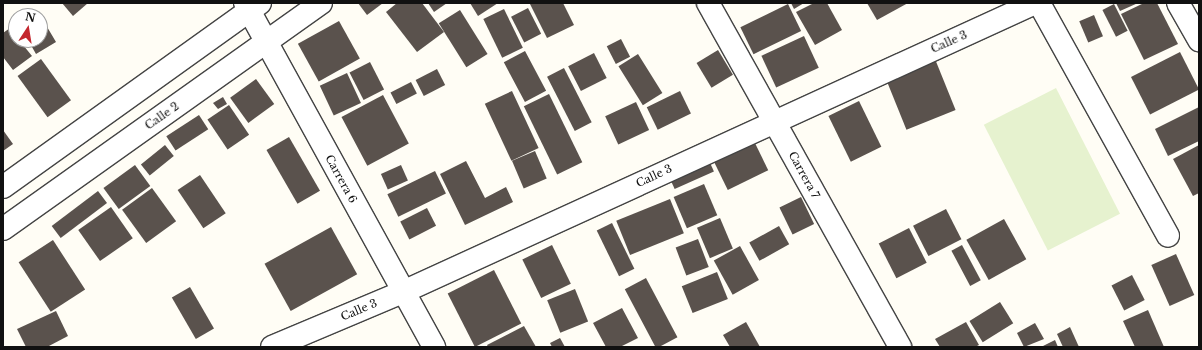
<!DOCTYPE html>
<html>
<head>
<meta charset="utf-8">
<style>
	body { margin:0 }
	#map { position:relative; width:1202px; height:350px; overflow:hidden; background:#fffdf5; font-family:"Libre Baskerville",serif }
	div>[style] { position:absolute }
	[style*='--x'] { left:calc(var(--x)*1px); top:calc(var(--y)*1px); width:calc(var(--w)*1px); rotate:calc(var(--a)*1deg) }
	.pitch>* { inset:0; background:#e6f2cf; transform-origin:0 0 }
	.building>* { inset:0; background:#5a524d; transform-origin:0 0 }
	.roads { filter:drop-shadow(1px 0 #444) drop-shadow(-1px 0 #444) drop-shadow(0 1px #444) drop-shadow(0 -1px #444) }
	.minor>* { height:22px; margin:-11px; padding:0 11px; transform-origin:11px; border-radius:11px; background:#fff }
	span { translate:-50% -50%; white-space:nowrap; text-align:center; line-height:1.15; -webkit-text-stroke:4px #fff; paint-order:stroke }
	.street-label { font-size:11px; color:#111 }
	.frame { position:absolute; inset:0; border:4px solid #111; pointer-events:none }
	.north { position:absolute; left:8px; top:8px; width:40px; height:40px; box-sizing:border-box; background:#fff; border:1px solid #a0a0a0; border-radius:50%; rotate:12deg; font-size:11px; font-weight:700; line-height:16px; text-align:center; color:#111 }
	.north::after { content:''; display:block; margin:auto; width:14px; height:18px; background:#c4262e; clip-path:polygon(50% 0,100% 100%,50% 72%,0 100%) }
</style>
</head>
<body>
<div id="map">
	<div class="pitch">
		<i style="left:1056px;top:88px;width:141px;height:81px;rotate:63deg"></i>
	</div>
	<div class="building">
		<i style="clip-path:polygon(62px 3px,88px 3px,73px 16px)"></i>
		<i style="clip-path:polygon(358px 3px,383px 3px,367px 15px)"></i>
		<i style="clip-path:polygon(397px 3px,422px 3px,444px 32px,417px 52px,386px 12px)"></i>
		<i style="clip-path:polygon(428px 3px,447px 3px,434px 12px)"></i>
		<i style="clip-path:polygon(470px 3px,498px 3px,478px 16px)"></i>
		<i style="clip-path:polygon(563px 3px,574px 25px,547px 38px,530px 4px)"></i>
		<i style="clip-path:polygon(791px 3px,804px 3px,794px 9px)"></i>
		<i style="clip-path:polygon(814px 3px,827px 3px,842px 30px,815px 45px,796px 12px)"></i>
		<i style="clip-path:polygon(867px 3px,908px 3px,877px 20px)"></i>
		<i style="clip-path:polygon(1116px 3px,1138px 3px,1120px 11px)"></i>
		<i style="clip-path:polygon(1144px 3px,1157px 3px,1178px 44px,1144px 60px,1121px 14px)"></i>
		<i style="left:788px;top:4px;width:30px;height:53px;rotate:64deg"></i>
		<i style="left:1114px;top:4px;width:30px;height:13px;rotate:63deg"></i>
		<i style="left:528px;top:8px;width:29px;height:19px;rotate:63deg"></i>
		<i style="left:504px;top:9px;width:43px;height:23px;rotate:64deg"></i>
		<i style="left:460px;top:10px;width:52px;height:25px;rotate:58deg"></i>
		<i style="clip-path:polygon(40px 15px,56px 42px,36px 54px,28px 40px,40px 40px)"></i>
		<i style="left:1094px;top:15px;width:23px;height:16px;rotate:67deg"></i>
		<i style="left:339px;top:21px;width:43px;height:47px;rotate:61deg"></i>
		<i style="clip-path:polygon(10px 28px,16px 40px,19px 40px,32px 56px,13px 70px,3px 57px,3px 33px)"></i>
		<i style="left:804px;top:36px;width:35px;height:47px;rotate:65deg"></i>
		<i style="left:621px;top:39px;width:20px;height:16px;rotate:63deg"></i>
		<i style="left:718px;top:50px;width:29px;height:25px;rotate:59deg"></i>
		<i style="left:525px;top:51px;width:45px;height:24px;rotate:62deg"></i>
		<i style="left:1180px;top:52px;width:42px;height:55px;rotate:63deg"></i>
		<i style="left:594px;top:53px;width:28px;height:29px;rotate:63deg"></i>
		<i style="left:638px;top:54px;width:46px;height:23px;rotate:58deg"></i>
		<i style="left:41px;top:59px;width:51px;height:29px;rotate:54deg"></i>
		<i style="left:935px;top:59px;width:55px;height:53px;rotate:68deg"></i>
		<i style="left:370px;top:62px;width:31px;height:23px;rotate:63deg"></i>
		<i style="left:564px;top:68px;width:61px;height:19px;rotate:63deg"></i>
		<i style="left:437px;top:69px;width:18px;height:24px;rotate:63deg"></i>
		<i style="left:347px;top:73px;width:33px;height:30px;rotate:65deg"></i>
		<i style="left:256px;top:79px;width:31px;height:32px;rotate:54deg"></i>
		<i style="left:411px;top:82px;width:13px;height:23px;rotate:63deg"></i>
		<i style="left:512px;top:91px;width:63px;height:30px;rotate:65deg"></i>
		<i style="left:680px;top:91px;width:25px;height:37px;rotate:64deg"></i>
		<i style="left:549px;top:94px;width:76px;height:28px;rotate:64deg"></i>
		<i style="left:383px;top:95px;width:55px;height:47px;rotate:62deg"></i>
		<i style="clip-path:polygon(223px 97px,227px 104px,218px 109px,213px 103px)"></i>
		<i style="left:859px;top:101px;width:51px;height:34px;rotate:64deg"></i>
		<i style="left:636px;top:102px;width:31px;height:34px;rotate:65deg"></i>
		<i style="left:229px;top:105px;width:36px;height:26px;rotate:56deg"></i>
		<i style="clip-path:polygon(1199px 107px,1199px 141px,1168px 156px,1155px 129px)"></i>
		<i style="left:199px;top:115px;width:17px;height:39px;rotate:57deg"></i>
		<i style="clip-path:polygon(3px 130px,13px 144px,3px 151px)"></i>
		<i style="left:289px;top:137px;width:62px;height:26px;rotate:60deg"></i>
		<i style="left:752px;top:137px;width:37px;height:45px;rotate:64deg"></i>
		<i style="left:165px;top:145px;width:14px;height:31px;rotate:51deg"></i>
		<i style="clip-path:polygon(1199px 145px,1199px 193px,1193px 196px,1173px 159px)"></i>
		<i style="left:535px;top:151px;width:30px;height:25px;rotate:67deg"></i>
		<i style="left:707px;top:156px;width:17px;height:43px;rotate:66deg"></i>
		<i style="clip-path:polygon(466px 161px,485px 198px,506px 187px,513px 202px,465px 225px,440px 174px)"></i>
		<i style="left:135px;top:165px;width:26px;height:39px;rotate:54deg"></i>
		<i style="left:401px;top:165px;width:17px;height:22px;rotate:66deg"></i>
		<i style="left:435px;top:171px;width:25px;height:53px;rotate:64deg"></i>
		<i style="left:200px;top:175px;width:46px;height:27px;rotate:56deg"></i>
		<i style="left:704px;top:184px;width:34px;height:33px;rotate:67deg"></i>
		<i style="left:152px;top:188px;width:41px;height:37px;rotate:54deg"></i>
		<i style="left:98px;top:191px;width:15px;height:58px;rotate:53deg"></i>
		<i style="left:801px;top:197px;width:30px;height:24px;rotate:64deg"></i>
		<i style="left:670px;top:199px;width:37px;height:58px;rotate:68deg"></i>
		<i style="left:111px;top:207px;width:38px;height:40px;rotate:55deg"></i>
		<i style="left:427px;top:208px;width:20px;height:30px;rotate:63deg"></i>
		<i style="left:946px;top:209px;width:34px;height:37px;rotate:63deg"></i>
		<i style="left:720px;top:218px;width:33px;height:25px;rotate:67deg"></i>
		<i style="left:1004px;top:219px;width:46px;height:43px;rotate:61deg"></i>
		<i style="left:612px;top:223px;width:51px;height:17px;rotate:64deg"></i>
		<i style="left:779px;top:226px;width:21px;height:34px;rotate:61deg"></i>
		<i style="left:331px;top:227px;width:54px;height:76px;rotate:61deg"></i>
		<i style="left:909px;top:228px;width:39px;height:34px;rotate:63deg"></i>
		<i style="left:698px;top:239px;width:30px;height:24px;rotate:69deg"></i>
		<i style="left:53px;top:240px;width:59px;height:41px;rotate:57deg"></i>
		<i style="left:552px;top:245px;width:43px;height:33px;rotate:64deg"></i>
		<i style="left:962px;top:245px;width:40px;height:12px;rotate:62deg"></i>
		<i style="left:740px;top:246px;width:39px;height:30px;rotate:61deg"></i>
		<i style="left:1176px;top:254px;width:45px;height:27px;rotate:66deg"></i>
		<i style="left:494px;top:270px;width:60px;height:52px;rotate:63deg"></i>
		<i style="left:717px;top:272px;width:29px;height:38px;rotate:68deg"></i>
		<i style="left:1132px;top:275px;width:28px;height:23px;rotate:63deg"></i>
		<i style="left:646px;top:278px;width:67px;height:24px;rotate:62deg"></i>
		<i style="left:190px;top:287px;width:48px;height:21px;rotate:60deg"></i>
		<i style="left:575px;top:289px;width:35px;height:30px;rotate:68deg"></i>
		<i style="left:1000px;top:302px;width:25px;height:36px;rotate:58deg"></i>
		<i style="clip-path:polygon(622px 308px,638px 338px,620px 347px,606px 347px,593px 323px)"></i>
		<i style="clip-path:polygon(1148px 310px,1164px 347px,1135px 347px,1123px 321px)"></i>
		<i style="clip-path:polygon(56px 311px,68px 336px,47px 347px,26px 347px,17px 329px)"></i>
		<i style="clip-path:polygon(746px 322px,760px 347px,730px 347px,723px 335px)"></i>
		<i style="clip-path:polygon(966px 322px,979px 345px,975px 347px,940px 347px,935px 339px)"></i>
		<i style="clip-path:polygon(1035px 323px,1044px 339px,1024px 347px,1017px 333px)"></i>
		<i style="clip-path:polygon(524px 326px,536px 347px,488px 347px,487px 345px)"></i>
		<i style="clip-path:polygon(1070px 327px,1079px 347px,1063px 347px,1057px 334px)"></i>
		<i style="clip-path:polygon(560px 338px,565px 347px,552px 347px,550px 343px)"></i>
		<i style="clip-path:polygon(1055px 340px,1058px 347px,1041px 347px)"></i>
	</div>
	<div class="roads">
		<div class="minor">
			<i style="--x:245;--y:3;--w:393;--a:61.2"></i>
			<i style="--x:708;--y:3;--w:394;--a:60.8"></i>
			<i style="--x:1039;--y:3;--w:266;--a:61"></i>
			<i style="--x:1178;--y:3;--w:43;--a:60.4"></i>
			<i style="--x:3;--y:187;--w:316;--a:-35.6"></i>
			<i style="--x:3;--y:229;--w:390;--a:-35.4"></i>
			<i style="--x:272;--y:347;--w:142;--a:-22.8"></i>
			<i style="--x:403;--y:292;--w:695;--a:-24.57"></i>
		</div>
	</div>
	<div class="street-label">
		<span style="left:949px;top:42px;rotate:-24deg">Calle 3</span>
		<span style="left:162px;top:116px;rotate:-35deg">Calle 2</span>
		<span style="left:804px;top:175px;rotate:61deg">Carrera 7</span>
		<span style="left:654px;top:176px;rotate:-25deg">Calle 3</span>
		<span style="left:341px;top:179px;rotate:61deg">Carrera 6</span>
		<span style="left:359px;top:310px;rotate:-23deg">Calle 3</span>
	</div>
	<div class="frame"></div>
	<div class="north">N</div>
</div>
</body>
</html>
